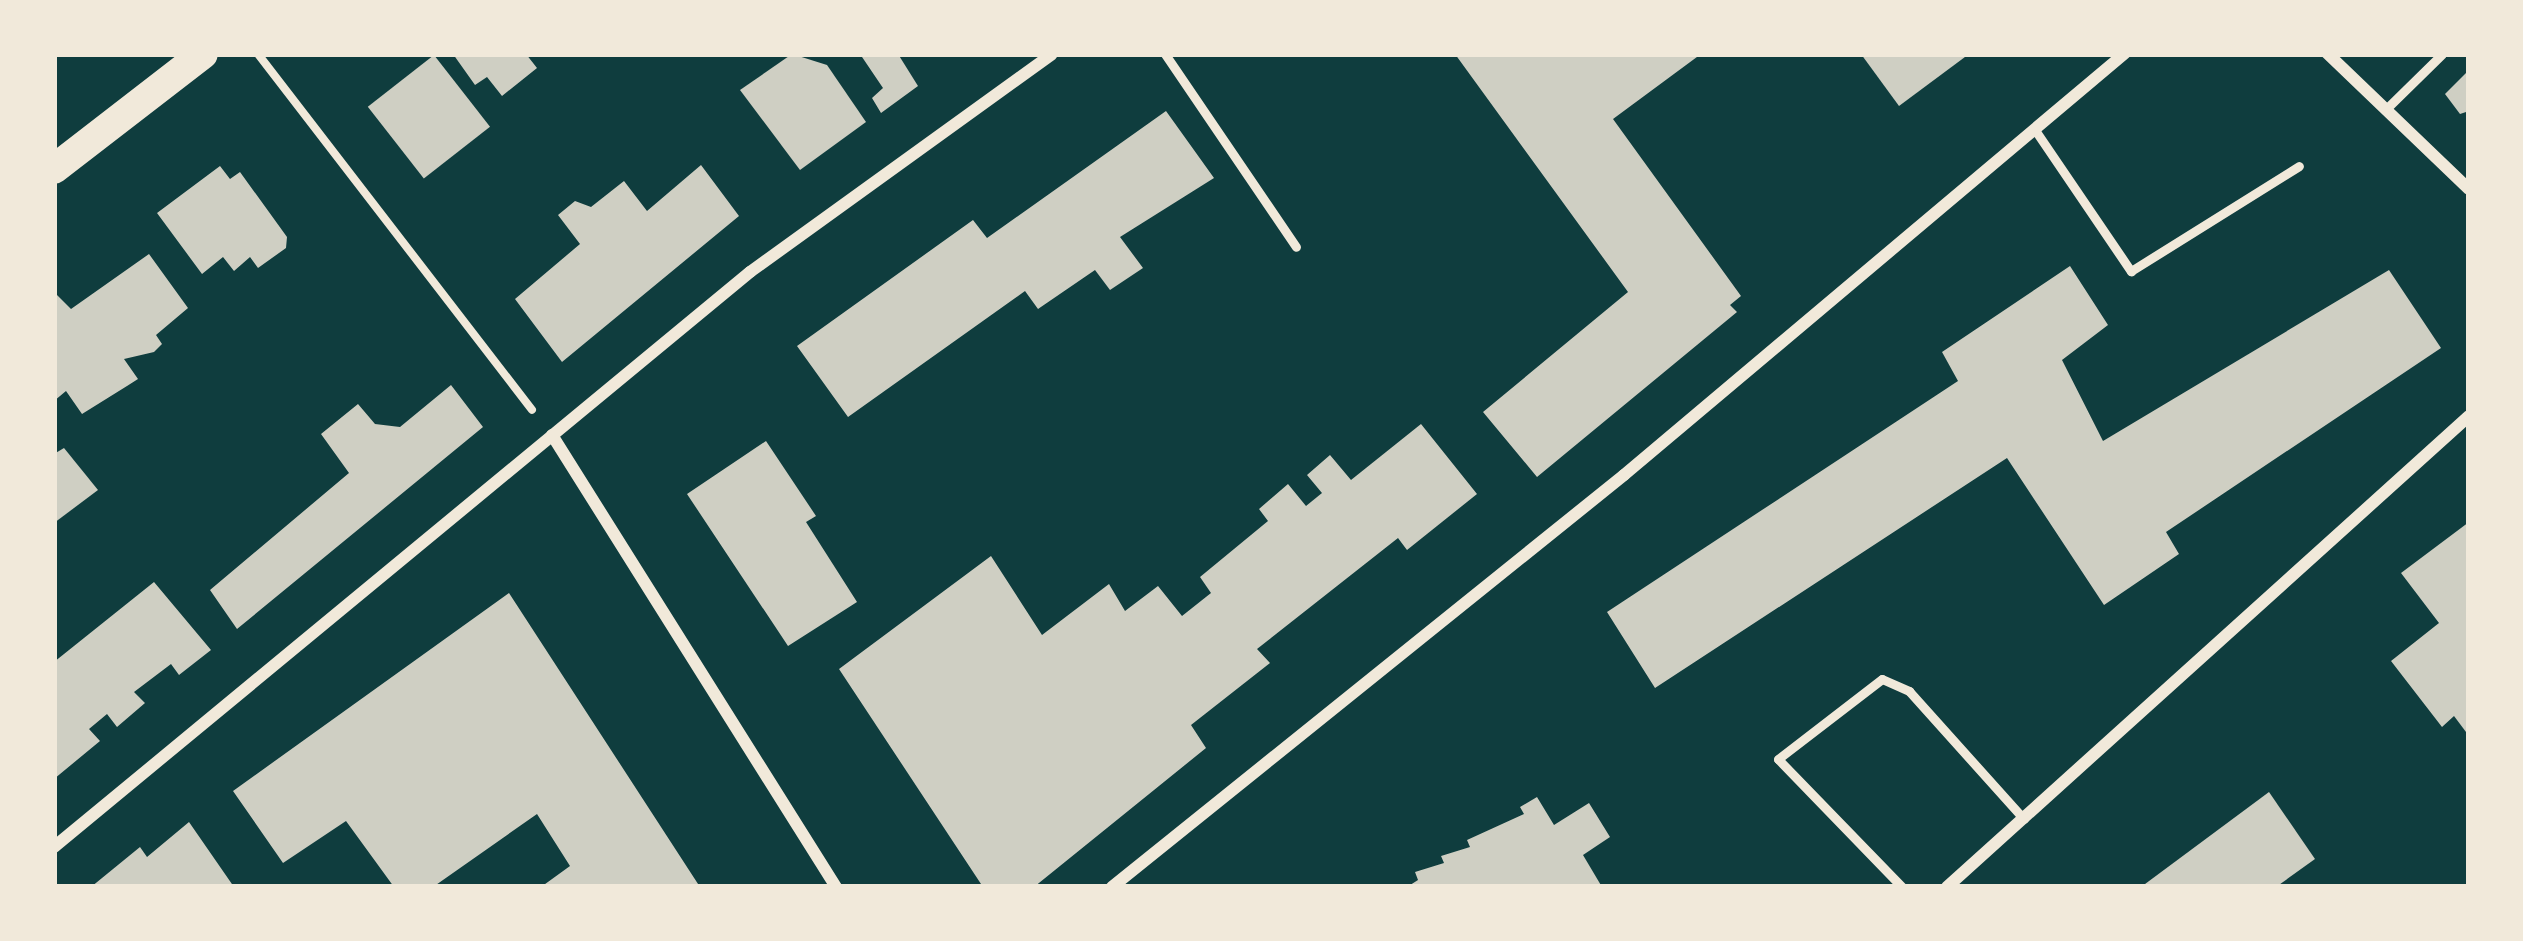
<!DOCTYPE html>
<html>
<head>
<meta charset="utf-8">
<style>
	body { margin:0 }
	#map { position:relative; width:2523px; height:941px; overflow:hidden; background:#0f3d3e; font-family:Rubik,sans-serif }
	div>[style] { position:absolute }
	[style*='--x'] { left:calc(var(--x)*1px); top:calc(var(--y)*1px); width:calc(var(--w)*1px); rotate:calc(var(--a)*1deg) }
	.building>* { inset:0; background:#cfcfc3; transform-origin:0 0 }
	.path>* { height:8px; margin:-4px; padding:0 4px; transform-origin:4px; border-radius:4px; background:#f1e9da }
	.service>* { height:9px; margin:-4.5px; padding:0 4.5px; transform-origin:4.5px; border-radius:4.5px; background:#f1e9da }
	.minor>* { height:12px; margin:-6px; padding:0 6px; transform-origin:6px; border-radius:6px; background:#f1e9da }
	.primary>* { height:30px; margin:-15px; padding:0 15px; transform-origin:15px; border-radius:15px; background:#f1e9da }
	span { translate:-50% -50%; white-space:nowrap; text-align:center; line-height:1.15; -webkit-text-stroke:9px #f1e9da; paint-order:stroke }
	.frame { position:absolute; inset:0; border:57px solid #f1e9da; pointer-events:none }
</style>
</head>
<body>
<div id="map">
	<div class="building">
		<i style="clip-path:polygon(453px 54px,526px 54px,537px 68px,502px 96px,487px 77px,475px 85px)"></i>
		<i style="clip-path:polygon(792px 54px,827px 65px,866px 122px,800px 170px,740px 90px)"></i>
		<i style="clip-path:polygon(860px 54px,898px 54px,918px 86px,881px 113px,872px 98px,883px 88px)"></i>
		<i style="clip-path:polygon(1455px 54px,1701px 54px,1613px 119px,1741px 296px,1730px 305px,1737px 312px,1537px 477px,1483px 412px,1628px 292px)"></i>
		<i style="clip-path:polygon(1861px 54px,1969px 54px,1899px 106px)"></i>
		<i style="left:434px;top:55px;width:91px;height:84px;rotate:52deg"></i>
		<i style="clip-path:polygon(2469px 70px,2469px 111px,2460px 114px,2445px 94px)"></i>
		<i style="clip-path:polygon(1166px 111px,1214px 178px,1120px 237px,1143px 268px,1110px 290px,1095px 270px,1038px 309px,1025px 291px,848px 417px,797px 346px,973px 220px,987px 238px)"></i>
		<i style="clip-path:polygon(701px 165px,739px 216px,562px 362px,515px 299px,580px 244px,558px 215px,575px 201px,591px 207px,624px 181px,647px 211px)"></i>
		<i style="clip-path:polygon(220px 166px,230px 179px,240px 172px,287px 237px,286px 248px,258px 268px,250px 257px,234px 271px,223px 257px,202px 274px,157px 213px)"></i>
		<i style="clip-path:polygon(149px 254px,188px 308px,156px 335px,162px 344px,154px 352px,124px 359px,138px 379px,127px 386px,82px 414px,66px 391px,54px 401px,54px 292px,71px 309px)"></i>
		<i style="clip-path:polygon(2070px 266px,2108px 325px,2062px 360px,2103px 441px,2389px 270px,2441px 348px,2166px 532px,2179px 554px,2104px 605px,2007px 458px,1655px 688px,1607px 612px,1958px 381px,1942px 352px)"></i>
		<i style="clip-path:polygon(451px 385px,483px 427px,237px 629px,210px 590px,349px 473px,321px 434px,358px 404px,375px 424px,400px 427px)"></i>
		<i style="clip-path:polygon(1421px 424px,1477px 494px,1407px 550px,1398px 538px,1257px 649px,1270px 663px,1191px 725px,1206px 748px,1034px 887px,983px 887px,839px 669px,991px 556px,1042px 635px,1109px 584px,1125px 611px,1158px 586px,1182px 616px,1211px 593px,1200px 577px,1268px 521px,1259px 509px,1288px 484px,1306px 506px,1322px 493px,1307px 475px,1330px 455px,1351px 480px)"></i>
		<i style="clip-path:polygon(766px 441px,816px 516px,806px 522px,857px 602px,788px 646px,687px 494px)"></i>
		<i style="clip-path:polygon(64px 448px,98px 490px,54px 523px,54px 454px)"></i>
		<i style="clip-path:polygon(2469px 522px,2469px 736px,2454px 716px,2442px 727px,2391px 661px,2439px 623px,2401px 573px)"></i>
		<i style="clip-path:polygon(154px 582px,211px 650px,179px 675px,171px 664px,134px 692px,145px 703px,117px 727px,107px 714px,89px 729px,100px 741px,54px 779px,54px 662px)"></i>
		<i style="clip-path:polygon(509px 593px,700px 887px,541px 887px,570px 866px,537px 814px,433px 887px,394px 887px,346px 821px,283px 863px,233px 791px)"></i>
		<i style="clip-path:polygon(2269px 792px,2315px 859px,2276px 887px,2141px 887px)"></i>
		<i style="clip-path:polygon(1537px 797px,1554px 825px,1589px 803px,1610px 837px,1583px 855px,1602px 887px,1407px 887px,1418px 880px,1415px 872px,1444px 863px,1441px 856px,1470px 847px,1467px 840px,1524px 814px,1520px 807px)"></i>
		<i style="clip-path:polygon(189px 822px,234px 887px,91px 887px,140px 847px,147px 857px)"></i>
	</div>
	<div class="path">
		<i style="--x:258;--y:54;--w:449;--a:52.4"></i>
	</div>
	<div class="service">
		<i style="--x:1165;--y:54;--w:233;--a:55.8"></i>
		<i style="--x:2385;--y:110;--w:80;--a:-44.5"></i>
		<i style="--x:2035;--y:130;--w:171;--a:55.8"></i>
		<i style="--x:2131;--y:271;--w:198;--a:-32"></i>
		<i style="--x:1902;--y:887;--w:178;--a:-134.1"></i>
		<i style="--x:1778;--y:759;--w:131;--a:-37.6"></i>
		<i style="--x:1882;--y:679;--w:30;--a:24"></i>
		<i style="--x:1909;--y:691;--w:172;--a:48.1"></i>
	</div>
	<div class="minor">
		<i style="--x:2328;--y:54;--w:195;--a:43.8"></i>
		<i style="--x:552;--y:435;--w:534;--a:57.86"></i>
		<i style="--x:54;--y:847;--w:903;--a:-39.56"></i>
		<i style="--x:750;--y:272;--w:372;--a:-35.8"></i>
		<i style="--x:1112;--y:887;--w:657;--a:-38.82"></i>
		<i style="--x:1624;--y:475;--w:654;--a:-40.1"></i>
		<i style="--x:1947;--y:887;--w:703;--a:-42.06"></i>
	</div>
	<div class="primary">
		<i style="--x:54;--y:169;--w:188;--a:-37.7"></i>
	</div>
	<div class="frame"></div>
</div>
</body>
</html>
